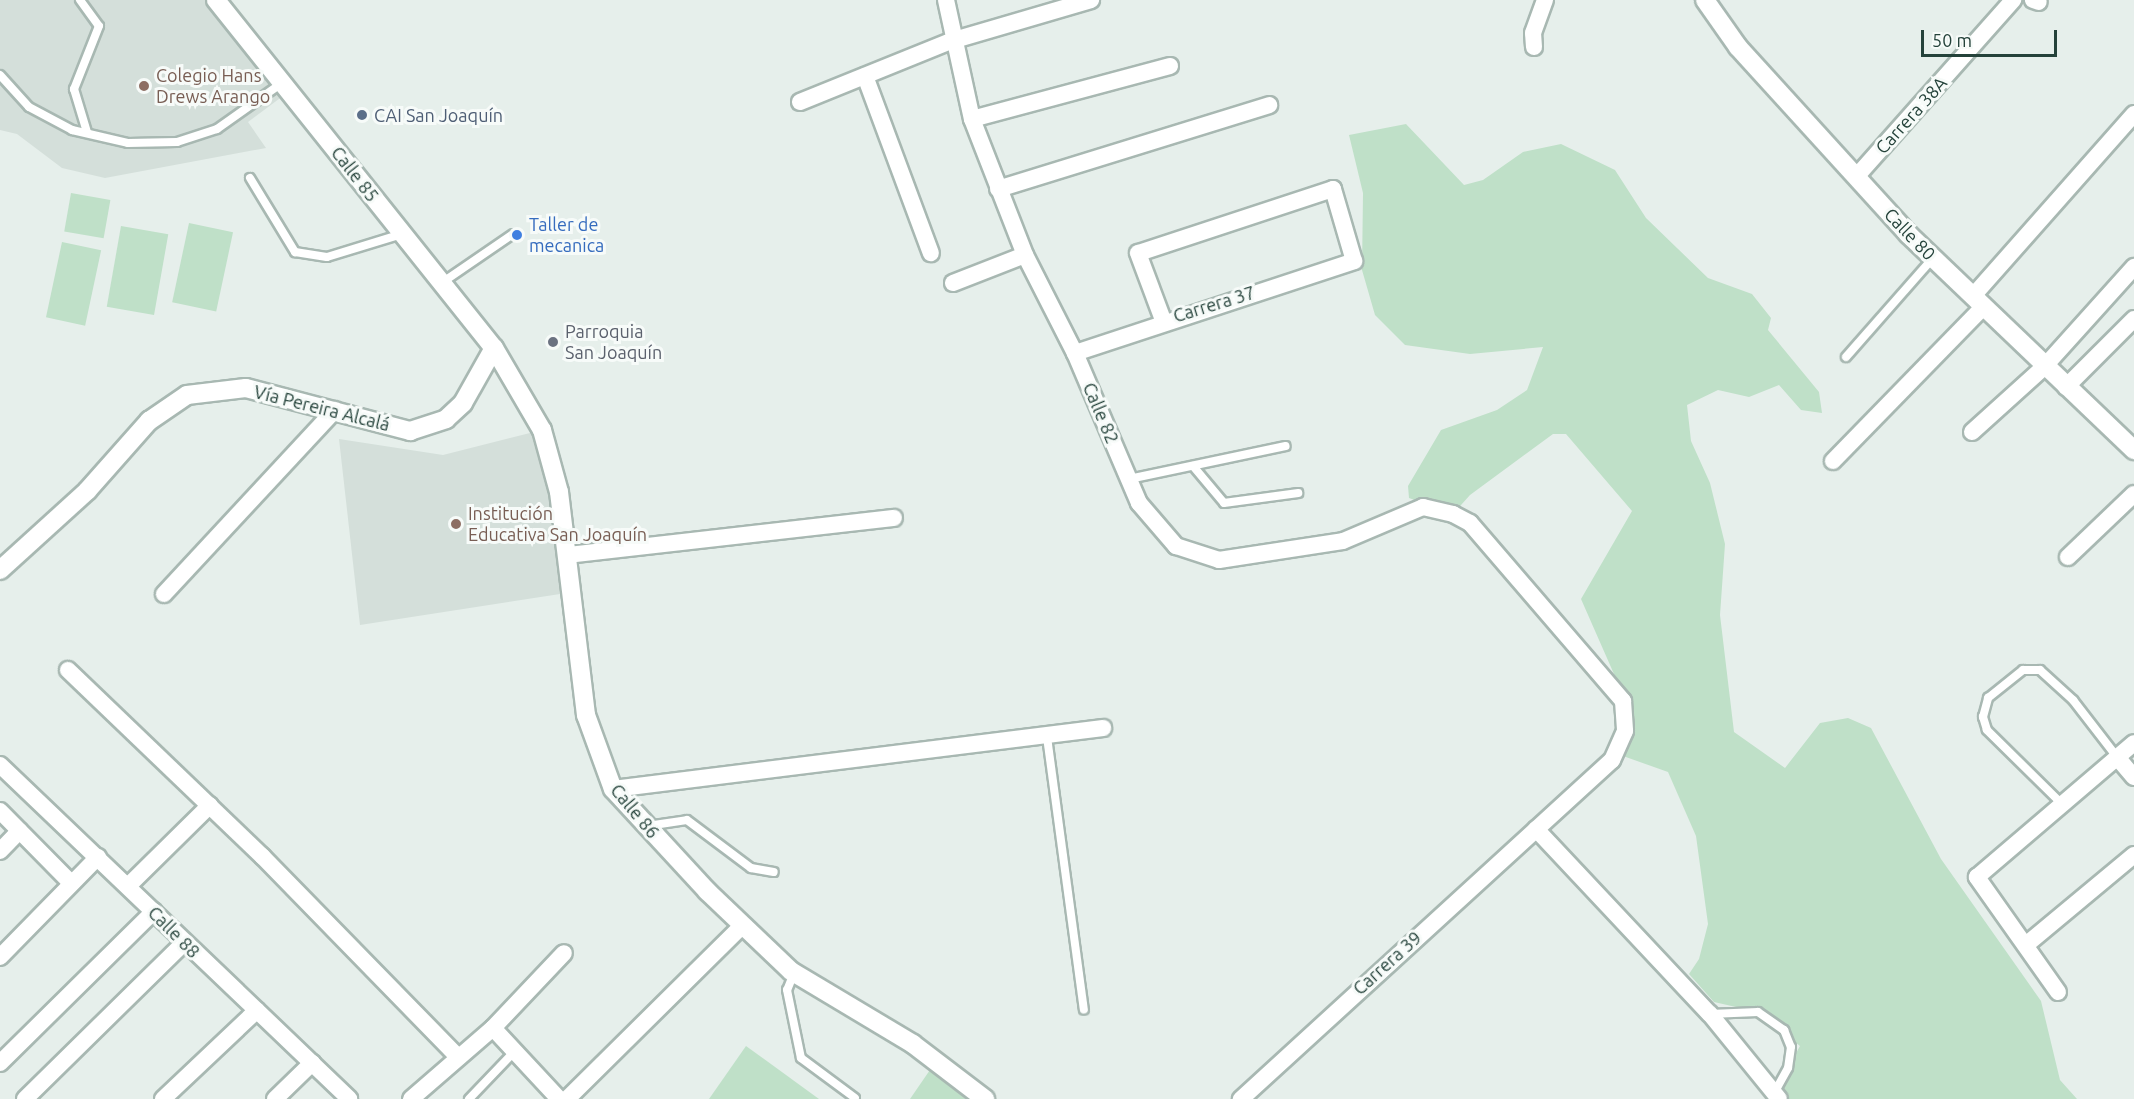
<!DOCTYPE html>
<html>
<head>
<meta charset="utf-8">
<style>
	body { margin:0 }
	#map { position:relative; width:2134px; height:1099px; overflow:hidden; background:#e6efeb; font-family:Ubuntu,sans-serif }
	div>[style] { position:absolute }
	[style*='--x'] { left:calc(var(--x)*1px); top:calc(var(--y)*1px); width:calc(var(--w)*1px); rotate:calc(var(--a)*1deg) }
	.built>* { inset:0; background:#d4dfda }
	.green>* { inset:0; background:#bfe0c8; transform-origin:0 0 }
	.roads { filter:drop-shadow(2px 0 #a8b8b2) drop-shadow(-2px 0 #a8b8b2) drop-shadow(0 2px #a8b8b2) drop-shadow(0 -2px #a8b8b2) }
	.lane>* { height:8px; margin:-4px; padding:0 4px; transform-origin:4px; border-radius:4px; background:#fff }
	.street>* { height:16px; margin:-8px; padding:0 8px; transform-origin:8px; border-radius:8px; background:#fff }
	.secondary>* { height:18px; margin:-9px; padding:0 9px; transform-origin:9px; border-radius:9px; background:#fff }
	.dots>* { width:16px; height:16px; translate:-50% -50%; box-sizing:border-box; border:3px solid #f7fbf9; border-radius:50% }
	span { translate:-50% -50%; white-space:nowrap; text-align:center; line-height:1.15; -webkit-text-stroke:6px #f7fbf9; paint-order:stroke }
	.education-label { font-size:18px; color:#785e54 }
	.left { translate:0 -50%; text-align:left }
	.service-label { font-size:18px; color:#4e5e75 }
	.street-label { font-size:18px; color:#24423a }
	.shop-label { font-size:18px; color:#366cbe }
	.worship-label { font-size:18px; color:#5b616d }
	.scale { position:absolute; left:1921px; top:30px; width:136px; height:27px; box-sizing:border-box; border:3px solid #24423a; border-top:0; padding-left:8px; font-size:18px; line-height:21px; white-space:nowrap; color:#24423a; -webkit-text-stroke:4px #f7fbf9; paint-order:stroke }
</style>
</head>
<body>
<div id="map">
	<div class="built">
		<i style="clip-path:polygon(0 0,216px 0,291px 90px,248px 122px,266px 148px,105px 178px,62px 168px,17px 134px,0 130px)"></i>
		<i style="clip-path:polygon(542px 430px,573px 592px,360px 625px,339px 439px,443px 455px)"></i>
	</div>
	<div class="green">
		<i style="clip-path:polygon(1406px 124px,1464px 185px,1483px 180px,1523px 152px,1561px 144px,1615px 170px,1646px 218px,1708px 278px,1752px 294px,1771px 318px,1768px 330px,1819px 392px,1822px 413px,1801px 410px,1779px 385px,1749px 397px,1718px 390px,1687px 405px,1691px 441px,1710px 483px,1725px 544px,1720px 615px,1734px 732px,1785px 768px,1820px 723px,1848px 718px,1871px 728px,1941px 859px,2041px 1001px,2060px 1080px,2077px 1099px,1779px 1099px,1774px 1093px,1800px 1046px,1758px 1012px,1714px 1002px,1689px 974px,1699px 959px,1708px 924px,1696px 836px,1668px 772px,1623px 756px,1632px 715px,1581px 599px,1632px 511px,1566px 434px,1553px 434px,1470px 495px,1453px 514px,1409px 498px,1408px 486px,1441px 430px,1497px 410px,1527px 390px,1543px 347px,1470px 354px,1405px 345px,1375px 315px,1362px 270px,1363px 193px,1349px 135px)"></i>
		<i style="left:71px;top:193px;width:40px;height:39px;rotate:10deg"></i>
		<i style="left:189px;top:223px;width:45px;height:81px;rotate:12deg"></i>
		<i style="left:121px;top:226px;width:48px;height:82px;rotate:10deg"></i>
		<i style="left:62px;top:242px;width:40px;height:77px;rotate:12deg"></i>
		<i style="clip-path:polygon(746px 1046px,819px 1099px,709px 1099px)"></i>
		<i style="clip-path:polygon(932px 1067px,975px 1099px,910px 1099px)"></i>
	</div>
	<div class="roads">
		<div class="lane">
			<i style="--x:80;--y:0;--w:32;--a:54"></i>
			<i style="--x:99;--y:26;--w:68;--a:111.6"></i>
			<i style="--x:74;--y:89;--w:45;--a:73.2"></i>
			<i style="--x:0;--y:75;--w:43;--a:47.8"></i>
			<i style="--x:29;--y:107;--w:49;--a:28.1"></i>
			<i style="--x:72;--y:130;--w:57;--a:13.1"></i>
			<i style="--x:128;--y:143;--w:49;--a:-1.2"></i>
			<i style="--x:177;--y:142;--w:42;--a:-18"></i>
			<i style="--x:217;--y:129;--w:80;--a:-35.3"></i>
			<i style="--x:250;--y:178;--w:87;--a:58.7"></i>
			<i style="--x:295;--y:252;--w:32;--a:9"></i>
			<i style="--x:327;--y:257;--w:78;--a:-17"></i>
			<i style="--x:440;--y:284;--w:88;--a:-34.4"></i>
			<i style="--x:1846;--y:357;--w:132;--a:-48.7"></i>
			<i style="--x:1193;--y:466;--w:48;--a:50"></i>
			<i style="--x:1224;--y:503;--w:75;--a:-7.7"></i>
			<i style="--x:1129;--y:479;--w:160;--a:-11.9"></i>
			<i style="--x:1047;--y:737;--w:275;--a:82.3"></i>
			<i style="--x:2063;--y:805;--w:107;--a:-135.4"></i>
			<i style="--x:1987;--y:730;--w:14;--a:-107"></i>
			<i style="--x:1983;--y:717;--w:20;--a:-75"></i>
			<i style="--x:1988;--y:698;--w:45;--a:-38.7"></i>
			<i style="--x:2023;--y:670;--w:17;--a:0"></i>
			<i style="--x:2040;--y:670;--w:45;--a:42.3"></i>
			<i style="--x:2073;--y:700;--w:72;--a:52.3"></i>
			<i style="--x:647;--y:826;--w:40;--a:-8.5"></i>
			<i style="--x:687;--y:820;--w:80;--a:36.9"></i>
			<i style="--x:751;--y:868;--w:23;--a:10"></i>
			<i style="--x:794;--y:973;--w:18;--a:112"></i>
			<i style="--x:787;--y:990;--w:69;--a:78.4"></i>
			<i style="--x:801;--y:1058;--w:67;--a:36.5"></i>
			<i style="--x:1710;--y:1014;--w:48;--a:-2.4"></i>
			<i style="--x:1758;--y:1012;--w:32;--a:35"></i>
			<i style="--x:1784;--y:1030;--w:18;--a:68"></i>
			<i style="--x:1791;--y:1047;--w:21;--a:98"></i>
			<i style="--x:1788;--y:1068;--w:29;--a:119"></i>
			<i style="--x:469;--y:1099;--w:65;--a:-46.2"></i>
		</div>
		<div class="street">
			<i style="--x:946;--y:0;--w:122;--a:77.7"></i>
			<i style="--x:972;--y:119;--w:146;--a:68.7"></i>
			<i style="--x:1025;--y:255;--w:110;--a:63"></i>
			<i style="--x:1075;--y:353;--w:163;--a:66.9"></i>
			<i style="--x:1139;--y:503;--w:57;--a:49.3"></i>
			<i style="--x:1176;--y:546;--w:45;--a:18"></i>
			<i style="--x:1219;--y:560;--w:125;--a:-8.7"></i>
			<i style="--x:1343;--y:541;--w:87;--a:-23"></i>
			<i style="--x:1423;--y:507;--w:31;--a:13"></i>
			<i style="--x:1453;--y:514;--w:19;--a:28"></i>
			<i style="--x:1470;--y:523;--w:235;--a:49.3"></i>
			<i style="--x:1623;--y:701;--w:30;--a:86"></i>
			<i style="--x:1625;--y:731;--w:32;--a:114"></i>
			<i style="--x:1612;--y:760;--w:503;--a:137.58"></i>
			<i style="--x:2033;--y:0;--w:6;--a:18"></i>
			<i style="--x:1534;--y:47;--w:14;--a:-94"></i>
			<i style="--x:1533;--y:33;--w:35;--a:-70"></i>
			<i style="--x:865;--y:76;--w:189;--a:69.6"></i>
			<i style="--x:800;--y:102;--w:163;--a:-22"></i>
			<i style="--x:951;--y:41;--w:146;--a:-16.3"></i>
			<i style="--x:972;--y:119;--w:205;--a:-15"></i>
			<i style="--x:1856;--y:177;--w:237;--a:-48.4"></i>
			<i style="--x:998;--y:189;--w:284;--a:-17.2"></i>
			<i style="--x:953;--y:283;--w:77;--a:-21.3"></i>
			<i style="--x:1973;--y:296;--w:243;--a:-48.5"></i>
			<i style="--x:1075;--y:353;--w:294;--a:-18.2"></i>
			<i style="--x:1354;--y:261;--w:75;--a:-106.3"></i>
			<i style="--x:1333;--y:189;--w:205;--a:161.8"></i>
			<i style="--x:1138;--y:253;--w:72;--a:69.5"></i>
			<i style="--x:2066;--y:387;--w:96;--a:-45"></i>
			<i style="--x:1972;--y:432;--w:97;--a:-42.1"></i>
			<i style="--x:2044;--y:367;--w:135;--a:-48"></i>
			<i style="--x:1833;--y:461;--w:216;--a:-45.7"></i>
			<i style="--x:568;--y:555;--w:328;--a:-6.5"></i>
			<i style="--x:2068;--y:557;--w:91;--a:-43.7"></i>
			<i style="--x:164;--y:594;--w:251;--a:-47.1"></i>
			<i style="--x:68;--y:670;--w:269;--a:43.8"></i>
			<i style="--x:262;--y:856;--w:281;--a:45.7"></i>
			<i style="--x:2117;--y:757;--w:26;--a:50"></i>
			<i style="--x:0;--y:765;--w:483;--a:43.7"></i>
			<i style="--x:613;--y:789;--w:494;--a:-7.1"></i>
			<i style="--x:0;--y:811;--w:101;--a:45.4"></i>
			<i style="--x:1536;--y:829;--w:254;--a:46.8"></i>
			<i style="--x:1710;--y:1014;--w:109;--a:50.9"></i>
			<i style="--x:0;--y:851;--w:28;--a:-46"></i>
			<i style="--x:128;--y:886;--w:115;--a:-44.6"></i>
			<i style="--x:2027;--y:944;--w:139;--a:-39.8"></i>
			<i style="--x:0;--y:957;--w:140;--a:-45.6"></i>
			<i style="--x:2058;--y:992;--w:141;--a:-125.2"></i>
			<i style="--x:1977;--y:877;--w:206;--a:-40.5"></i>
			<i style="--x:493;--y:1028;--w:97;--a:47.1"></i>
			<i style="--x:0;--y:1063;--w:216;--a:-44.6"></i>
			<i style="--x:25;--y:1099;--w:223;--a:-44.5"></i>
			<i style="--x:163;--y:1099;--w:129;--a:-43.4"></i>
			<i style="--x:275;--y:1099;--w:52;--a:-44.2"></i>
			<i style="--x:411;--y:1099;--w:108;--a:-40.9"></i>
			<i style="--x:493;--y:1028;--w:103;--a:-46.6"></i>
			<i style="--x:567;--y:1099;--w:246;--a:-44.7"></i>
		</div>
		<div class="secondary">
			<i style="--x:216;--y:0;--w:445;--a:51.4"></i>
			<i style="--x:494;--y:348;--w:95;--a:59.7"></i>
			<i style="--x:542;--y:430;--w:64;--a:74.7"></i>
			<i style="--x:559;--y:492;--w:225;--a:83.1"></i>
			<i style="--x:586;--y:715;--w:79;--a:70"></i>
			<i style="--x:613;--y:789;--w:139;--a:47.3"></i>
			<i style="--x:707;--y:891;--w:116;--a:43.6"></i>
			<i style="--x:791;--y:971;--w:142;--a:30.9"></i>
			<i style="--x:913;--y:1044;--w:91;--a:37.4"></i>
			<i style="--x:1705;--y:0;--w:57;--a:54.9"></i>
			<i style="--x:1738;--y:47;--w:253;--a:47.7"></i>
			<i style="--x:1908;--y:234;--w:313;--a:43.7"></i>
			<i style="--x:0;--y:570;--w:118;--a:-42.2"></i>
			<i style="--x:87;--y:491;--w:94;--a:-48.5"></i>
			<i style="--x:149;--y:421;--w:46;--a:-34.4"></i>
			<i style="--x:187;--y:395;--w:59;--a:-6.8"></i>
			<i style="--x:246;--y:388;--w:170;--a:14.7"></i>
			<i style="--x:410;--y:431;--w:38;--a:-18"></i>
			<i style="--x:446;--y:419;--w:23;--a:-43"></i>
			<i style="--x:463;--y:403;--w:63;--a:-60.6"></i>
		</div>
	</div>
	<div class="dots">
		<i style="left:144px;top:86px;background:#8d6e63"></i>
		<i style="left:362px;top:115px;background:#5c6f8a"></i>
		<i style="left:517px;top:235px;background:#3f7fe0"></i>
		<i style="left:553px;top:342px;background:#6b7280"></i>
		<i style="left:456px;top:524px;background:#8d6e63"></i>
	</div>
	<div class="education-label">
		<span class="left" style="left:156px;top:86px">Colegio Hans<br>Drews Arango</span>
		<span class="left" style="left:468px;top:524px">Institución<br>Educativa San Joaquín</span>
	</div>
	<div class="service-label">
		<span class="left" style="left:374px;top:115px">CAI San Joaquín</span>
	</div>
	<div class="street-label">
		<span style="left:1911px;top:115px;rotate:-48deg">Carrera 38A</span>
		<span style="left:355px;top:174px;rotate:52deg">Calle 85</span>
		<span style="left:1910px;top:234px;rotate:46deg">Calle 80</span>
		<span style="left:1214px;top:304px;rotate:-17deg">Carrera 37</span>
		<span style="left:322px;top:408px;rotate:14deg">Vía Pereira Alcalá</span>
		<span style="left:1101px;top:413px;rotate:67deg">Calle 82</span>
		<span style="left:635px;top:811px;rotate:50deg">Calle 86</span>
		<span style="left:174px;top:932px;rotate:45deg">Calle 88</span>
		<span style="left:1387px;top:963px;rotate:-42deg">Carrera 39</span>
	</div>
	<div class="shop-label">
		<span class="left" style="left:529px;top:235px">Taller de<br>mecanica</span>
	</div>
	<div class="worship-label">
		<span class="left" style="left:565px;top:342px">Parroquia<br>San Joaquín</span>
	</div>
	<div class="scale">50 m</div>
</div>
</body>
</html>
